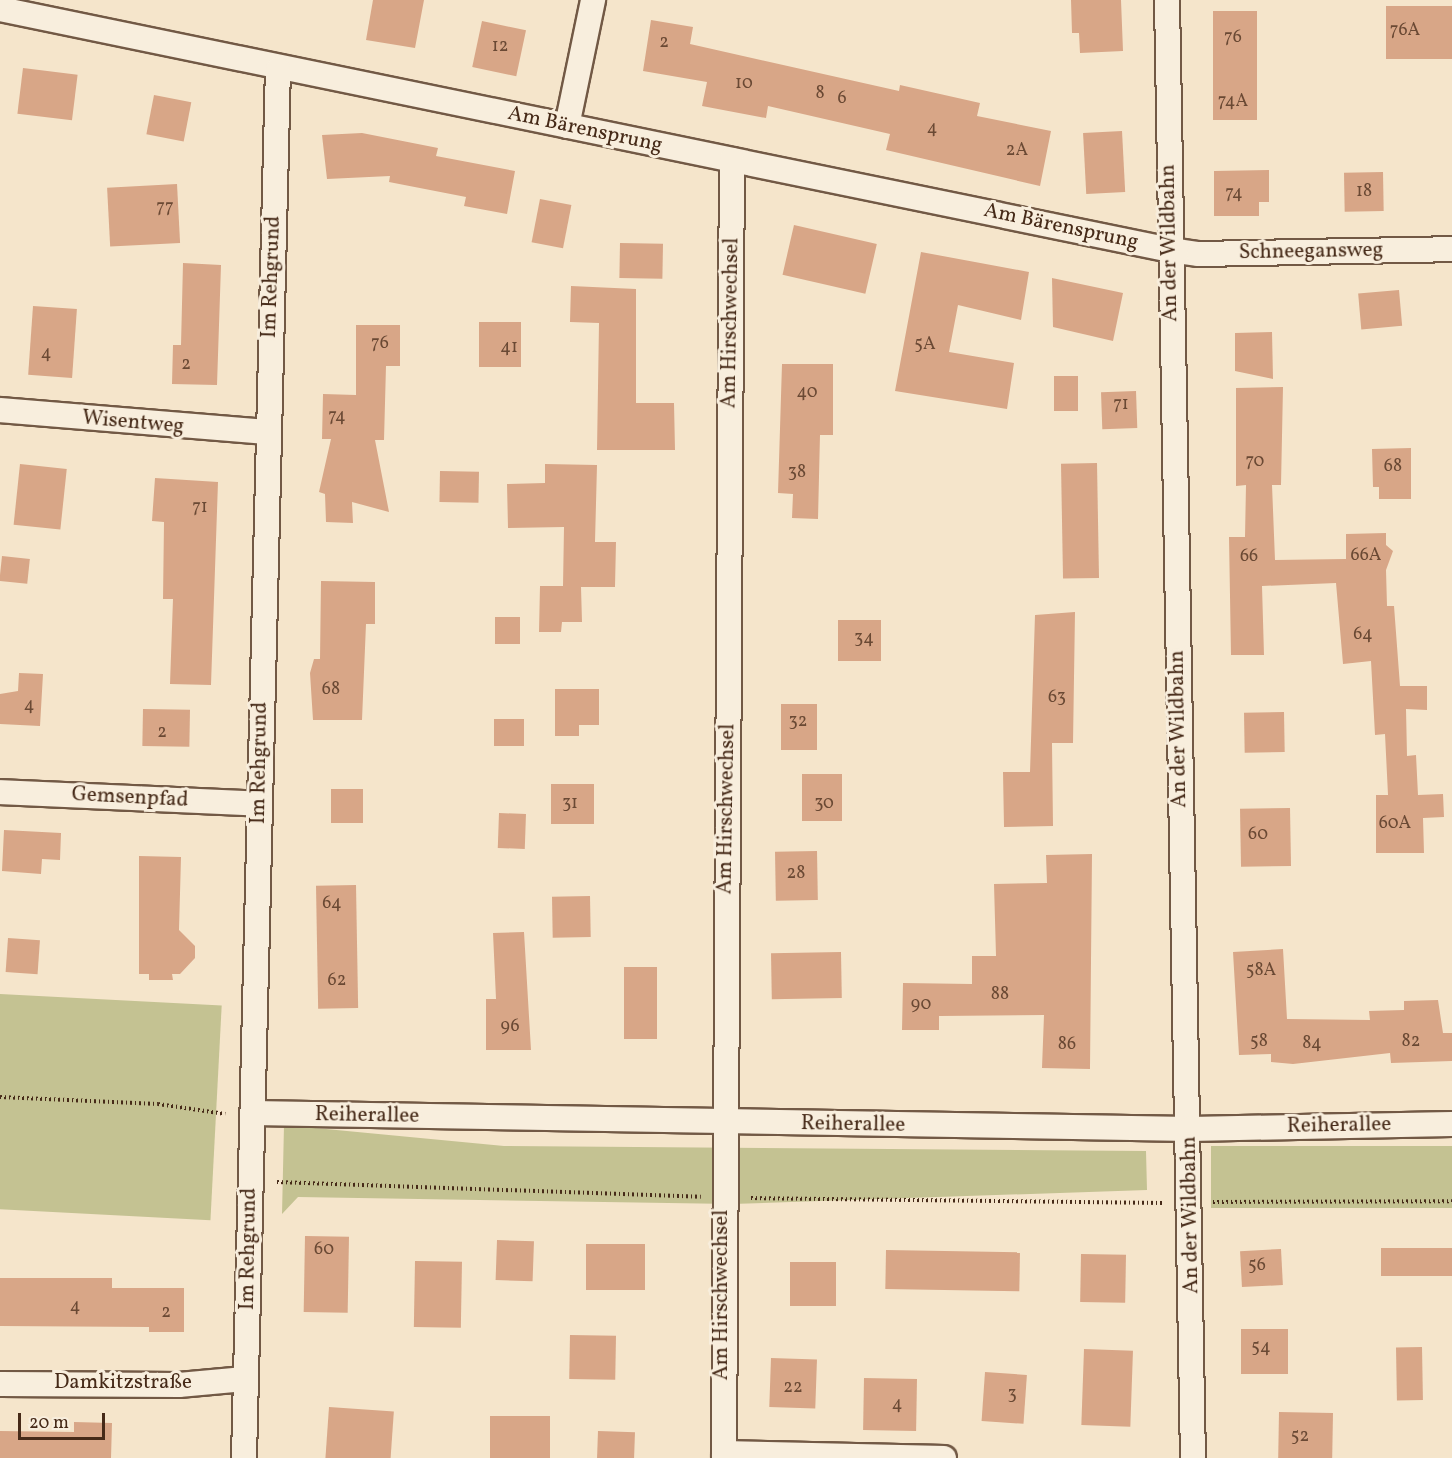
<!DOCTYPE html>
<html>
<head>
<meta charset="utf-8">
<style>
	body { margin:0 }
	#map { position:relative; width:1452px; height:1458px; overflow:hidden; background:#f5e5cb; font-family:Vollkorn,serif }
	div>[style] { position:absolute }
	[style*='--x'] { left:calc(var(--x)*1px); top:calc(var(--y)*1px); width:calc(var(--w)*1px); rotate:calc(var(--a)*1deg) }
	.green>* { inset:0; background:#c4c292; transform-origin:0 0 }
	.building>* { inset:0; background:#d8a687; transform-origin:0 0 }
	.path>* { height:4px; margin-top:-2px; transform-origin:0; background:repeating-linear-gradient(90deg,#462a18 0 1.5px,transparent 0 4.5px) }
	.roads { filter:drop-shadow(2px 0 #725945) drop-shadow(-2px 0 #725945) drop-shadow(0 2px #725945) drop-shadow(0 -2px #725945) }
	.street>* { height:24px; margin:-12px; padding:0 12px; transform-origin:12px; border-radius:12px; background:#f8eedd }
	span { translate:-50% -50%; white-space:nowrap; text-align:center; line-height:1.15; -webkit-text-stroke:6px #f8eedd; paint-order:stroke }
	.number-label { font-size:18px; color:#6a4934 }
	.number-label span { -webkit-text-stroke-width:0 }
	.street-label { font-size:21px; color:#462a18 }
	.scale { position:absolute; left:18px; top:1413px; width:87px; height:27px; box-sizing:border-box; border:3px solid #462a18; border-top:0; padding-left:8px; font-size:18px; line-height:21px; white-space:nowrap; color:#462a18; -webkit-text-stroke:4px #f8eedd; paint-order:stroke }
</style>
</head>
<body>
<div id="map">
	<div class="green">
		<i style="left:0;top:994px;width:222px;height:215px;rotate:3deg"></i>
		<i style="clip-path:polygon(284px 1125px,504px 1146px,1146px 1151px,1147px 1190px,732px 1204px,298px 1197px,282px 1214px)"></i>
		<i style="left:1452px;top:1146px;width:62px;height:241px;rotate:90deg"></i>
	</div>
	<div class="building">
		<i style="clip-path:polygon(373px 0,424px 0,415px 48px,366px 40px)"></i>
		<i style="clip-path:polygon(1071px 0,1121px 0,1123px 51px,1080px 53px,1079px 33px,1072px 33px)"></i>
		<i style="left:1452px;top:6px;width:53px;height:66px;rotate:90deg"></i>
		<i style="left:1213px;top:11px;width:44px;height:109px"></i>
		<i style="clip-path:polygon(651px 20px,693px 27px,690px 44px,899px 91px,900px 85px,980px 103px,977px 116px,1051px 131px,1040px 186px,886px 150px,890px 134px,768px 106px,766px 118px,702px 106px,707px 82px,643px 71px)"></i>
		<i style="left:482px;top:21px;width:45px;height:47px;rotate:12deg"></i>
		<i style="left:23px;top:68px;width:55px;height:46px;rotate:7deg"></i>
		<i style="left:154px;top:95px;width:38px;height:40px;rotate:11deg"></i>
		<i style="left:1122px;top:131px;width:61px;height:39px;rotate:87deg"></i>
		<i style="clip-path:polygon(362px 133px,438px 148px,436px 156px,515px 171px,507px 214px,464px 206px,466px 197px,389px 182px,390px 176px,327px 179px,322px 135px)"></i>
		<i style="clip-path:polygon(1269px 170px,1269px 202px,1259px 202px,1259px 216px,1214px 216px,1214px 171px)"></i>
		<i style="left:1383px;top:172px;width:39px;height:39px;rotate:89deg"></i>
		<i style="left:177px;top:184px;width:59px;height:70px;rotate:87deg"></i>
		<i style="left:540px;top:199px;width:32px;height:44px;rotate:11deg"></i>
		<i style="left:794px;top:225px;width:85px;height:51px;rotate:13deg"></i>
		<i style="left:620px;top:243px;width:43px;height:35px;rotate:1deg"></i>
		<i style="clip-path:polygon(921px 252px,1029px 272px,1021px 320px,958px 305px,949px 352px,1014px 363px,1007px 409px,895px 391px)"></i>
		<i style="clip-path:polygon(183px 263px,221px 265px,217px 385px,172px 384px,173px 345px,181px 345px)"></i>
		<i style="clip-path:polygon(1052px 278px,1123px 293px,1113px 341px,1053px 327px)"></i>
		<i style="clip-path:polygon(571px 286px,636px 289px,636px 403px,674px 403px,675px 450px,597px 450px,599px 323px,570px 322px)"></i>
		<i style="left:1399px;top:290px;width:36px;height:41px;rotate:85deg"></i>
		<i style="left:33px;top:306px;width:44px;height:69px;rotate:4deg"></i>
		<i style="left:479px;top:322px;width:42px;height:45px"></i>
		<i style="clip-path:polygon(356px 325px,400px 325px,400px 366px,386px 366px,384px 440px,375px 440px,389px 512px,352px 502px,353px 523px,326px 522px,325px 494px,319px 492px,331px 439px,322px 439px,323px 394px,356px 395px)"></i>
		<i style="clip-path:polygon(1272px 332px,1273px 379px,1235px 371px,1235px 333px)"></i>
		<i style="clip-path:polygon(782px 364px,833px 364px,833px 435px,820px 435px,818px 519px,792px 518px,793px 494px,778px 493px)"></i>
		<i style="left:1054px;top:376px;width:24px;height:35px"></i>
		<i style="clip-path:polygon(1283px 387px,1281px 485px,1272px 485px,1275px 560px,1346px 559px,1346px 534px,1386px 533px,1386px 545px,1393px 551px,1386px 570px,1387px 606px,1394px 606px,1400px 686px,1427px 686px,1427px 710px,1406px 709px,1407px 756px,1416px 755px,1418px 795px,1443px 794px,1444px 817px,1423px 818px,1424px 853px,1376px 853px,1376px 795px,1388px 795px,1385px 734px,1375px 735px,1371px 661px,1343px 664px,1336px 583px,1262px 586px,1264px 655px,1231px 655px,1229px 537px,1245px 537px,1246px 485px,1236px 486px,1236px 388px)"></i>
		<i style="left:1136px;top:391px;width:37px;height:35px;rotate:88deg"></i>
		<i style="clip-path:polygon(1411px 448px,1411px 499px,1379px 499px,1379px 487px,1373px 487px,1372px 449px)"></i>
		<i style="left:1097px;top:463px;width:115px;height:36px;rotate:89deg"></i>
		<i style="left:20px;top:464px;width:47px;height:61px;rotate:6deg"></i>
		<i style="clip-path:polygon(545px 464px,597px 465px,595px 542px,616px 542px,615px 587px,581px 587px,582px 622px,562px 622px,561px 632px,539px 632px,540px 586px,563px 586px,564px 527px,508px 528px,507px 484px,545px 483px)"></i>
		<i style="left:440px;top:471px;width:39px;height:31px;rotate:1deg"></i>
		<i style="clip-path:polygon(155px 478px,218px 482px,211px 685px,170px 684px,173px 599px,163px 599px,164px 522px,152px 521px)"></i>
		<i style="left:2px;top:556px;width:28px;height:25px;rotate:6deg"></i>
		<i style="clip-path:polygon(321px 581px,375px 582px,375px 624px,366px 624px,362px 720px,313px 720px,310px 673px,314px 659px,320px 659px)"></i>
		<i style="clip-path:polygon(1075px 612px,1073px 743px,1052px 743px,1053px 826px,1004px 827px,1003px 772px,1030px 772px,1035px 615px)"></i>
		<i style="left:495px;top:617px;width:25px;height:27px"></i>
		<i style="left:881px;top:620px;width:41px;height:43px;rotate:90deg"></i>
		<i style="clip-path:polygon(19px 673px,43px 674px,40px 726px,0 724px,0 694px,18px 691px)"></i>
		<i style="clip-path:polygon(555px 689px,599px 689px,599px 725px,579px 725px,579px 736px,555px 736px)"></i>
		<i style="left:781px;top:704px;width:36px;height:46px"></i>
		<i style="left:143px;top:709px;width:47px;height:37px;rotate:1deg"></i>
		<i style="left:1284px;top:712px;width:40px;height:40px;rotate:89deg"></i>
		<i style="left:494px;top:719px;width:30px;height:27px"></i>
		<i style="left:802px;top:774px;width:40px;height:47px"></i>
		<i style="left:594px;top:784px;width:40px;height:43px;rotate:90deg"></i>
		<i style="left:331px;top:789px;width:32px;height:34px"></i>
		<i style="left:1290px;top:808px;width:58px;height:50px;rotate:89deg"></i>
		<i style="left:499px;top:813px;width:27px;height:35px;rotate:2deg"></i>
		<i style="clip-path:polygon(4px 830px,61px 833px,60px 860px,42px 859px,41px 874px,2px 871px)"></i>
		<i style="left:817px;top:851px;width:49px;height:42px;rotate:89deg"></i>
		<i style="clip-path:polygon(1092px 854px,1090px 1069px,1042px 1068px,1044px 1015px,939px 1016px,939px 1030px,902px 1030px,903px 983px,972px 984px,972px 956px,996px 956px,994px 884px,1047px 883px,1046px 855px)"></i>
		<i style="clip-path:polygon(139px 856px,181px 857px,179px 930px,195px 946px,195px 958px,180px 974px,172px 974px,173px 980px,149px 980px,149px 974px,139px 974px)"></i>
		<i style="left:356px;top:885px;width:123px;height:40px;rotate:89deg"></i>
		<i style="left:590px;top:896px;width:41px;height:38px;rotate:89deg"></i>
		<i style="clip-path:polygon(524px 932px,531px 1050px,486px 1050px,486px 999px,496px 999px,493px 933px)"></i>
		<i style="left:8px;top:938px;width:32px;height:34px;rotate:4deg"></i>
		<i style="clip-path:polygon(1283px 949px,1287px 1019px,1370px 1020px,1369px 1011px,1404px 1010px,1404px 1001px,1438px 1000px,1443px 1033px,1452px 1033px,1452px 1061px,1391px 1063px,1390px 1053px,1293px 1064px,1271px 1062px,1271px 1054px,1239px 1055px,1233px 952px)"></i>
		<i style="left:841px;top:952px;width:46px;height:70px;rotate:89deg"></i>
		<i style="left:624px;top:967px;width:33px;height:72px"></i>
		<i style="left:305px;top:1236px;width:44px;height:76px;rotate:1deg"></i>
		<i style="left:497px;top:1240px;width:37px;height:40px;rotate:2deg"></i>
		<i style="left:586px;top:1244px;width:59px;height:46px"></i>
		<i style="left:1452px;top:1248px;width:28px;height:71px;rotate:90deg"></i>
		<i style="left:1281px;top:1249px;width:36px;height:41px;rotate:87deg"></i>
		<i style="left:886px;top:1250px;width:134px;height:39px;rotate:1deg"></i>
		<i style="left:1081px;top:1254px;width:45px;height:48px;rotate:1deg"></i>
		<i style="left:415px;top:1261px;width:47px;height:66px;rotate:1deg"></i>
		<i style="left:790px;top:1262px;width:46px;height:44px"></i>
		<i style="clip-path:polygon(0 1278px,112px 1278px,112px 1288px,184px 1288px,184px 1332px,149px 1332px,149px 1327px,0 1326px)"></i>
		<i style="left:1241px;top:1329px;width:47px;height:45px"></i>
		<i style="left:570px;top:1335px;width:46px;height:44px;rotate:1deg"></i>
		<i style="left:1422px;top:1347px;width:53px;height:26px;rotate:89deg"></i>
		<i style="left:1084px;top:1349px;width:49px;height:76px;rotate:2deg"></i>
		<i style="left:771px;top:1358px;width:46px;height:49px;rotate:2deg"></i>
		<i style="left:985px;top:1372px;width:42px;height:49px;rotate:4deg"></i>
		<i style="left:864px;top:1378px;width:53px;height:52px;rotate:1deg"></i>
		<i style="left:329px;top:1407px;width:65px;height:51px;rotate:4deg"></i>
		<i style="left:1279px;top:1412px;width:54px;height:46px;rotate:1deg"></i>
		<i style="left:490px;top:1416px;width:60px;height:42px"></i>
		<i style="clip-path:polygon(74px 1422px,112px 1423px,111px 1458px,0 1458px,0 1431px,74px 1432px)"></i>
		<i style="left:598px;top:1431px;width:37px;height:27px;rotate:2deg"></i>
	</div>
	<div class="path">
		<i style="--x:0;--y:1097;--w:158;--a:2.5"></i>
		<i style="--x:158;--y:1104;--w:68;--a:8.5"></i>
		<i style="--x:277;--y:1182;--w:424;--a:2"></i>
		<i style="--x:751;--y:1198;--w:412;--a:0.7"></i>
		<i style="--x:1213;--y:1202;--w:239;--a:-0.2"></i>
	</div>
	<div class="roads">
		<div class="street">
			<i style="--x:1167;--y:0;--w:1458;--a:88.98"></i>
			<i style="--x:0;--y:9;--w:1195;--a:11.64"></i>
			<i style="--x:1170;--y:250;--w:29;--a:8"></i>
			<i style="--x:1199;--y:254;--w:253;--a:-1.1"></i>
			<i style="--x:567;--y:126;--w:129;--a:-78.3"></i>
			<i style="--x:0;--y:410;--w:268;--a:4.7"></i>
			<i style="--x:0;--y:792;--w:260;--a:2.6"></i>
			<i style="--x:253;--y:1113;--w:937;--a:0.98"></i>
			<i style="--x:1190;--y:1129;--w:262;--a:-1.1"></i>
			<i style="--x:0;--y:1384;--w:179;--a:0.3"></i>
			<i style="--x:179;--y:1385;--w:66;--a:-5.2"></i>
			<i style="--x:724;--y:1453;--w:220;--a:1.3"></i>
			<i style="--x:244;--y:1458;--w:1389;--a:-88.6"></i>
			<i style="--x:724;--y:1458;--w:1298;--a:-89.65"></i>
		</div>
	</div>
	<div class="number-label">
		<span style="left:1405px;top:31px">76A</span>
		<span style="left:1233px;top:38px">76</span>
		<span style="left:664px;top:43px">2</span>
		<span style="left:500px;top:47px">12</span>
		<span style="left:744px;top:84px">10</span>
		<span style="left:820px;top:94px">8</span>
		<span style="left:842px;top:99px">6</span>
		<span style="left:1233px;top:102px">74A</span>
		<span style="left:932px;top:129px">4</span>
		<span style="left:1017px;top:151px">2A</span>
		<span style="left:1364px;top:192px">18</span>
		<span style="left:1234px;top:194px">74</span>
		<span style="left:165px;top:208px">77</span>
		<span style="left:380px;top:344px">76</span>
		<span style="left:925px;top:345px">5A</span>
		<span style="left:509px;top:348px">41</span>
		<span style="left:46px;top:354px">4</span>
		<span style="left:186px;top:365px">2</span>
		<span style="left:807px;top:393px">40</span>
		<span style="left:1121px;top:405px">71</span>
		<span style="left:337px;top:417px">74</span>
		<span style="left:1255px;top:462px">70</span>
		<span style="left:1393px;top:467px">68</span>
		<span style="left:797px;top:473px">38</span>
		<span style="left:200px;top:508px">71</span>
		<span style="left:1366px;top:556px">66A</span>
		<span style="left:1249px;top:557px">66</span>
		<span style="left:1363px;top:635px">64</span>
		<span style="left:864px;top:639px">34</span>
		<span style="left:331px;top:690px">68</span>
		<span style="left:1057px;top:698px">63</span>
		<span style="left:29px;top:706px">4</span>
		<span style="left:798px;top:722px">32</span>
		<span style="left:162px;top:733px">2</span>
		<span style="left:570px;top:804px">31</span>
		<span style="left:824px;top:804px">30</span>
		<span style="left:1395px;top:824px">60A</span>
		<span style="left:1258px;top:835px">60</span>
		<span style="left:796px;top:874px">28</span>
		<span style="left:332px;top:904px">64</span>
		<span style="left:1261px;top:971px">58A</span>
		<span style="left:337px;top:981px">62</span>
		<span style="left:1000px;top:995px">88</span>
		<span style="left:921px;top:1005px">90</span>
		<span style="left:510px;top:1027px">96</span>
		<span style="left:1259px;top:1042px">58</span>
		<span style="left:1411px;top:1042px">82</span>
		<span style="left:1312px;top:1044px">84</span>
		<span style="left:1067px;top:1045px">86</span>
		<span style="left:324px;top:1250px">60</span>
		<span style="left:1257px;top:1266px">56</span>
		<span style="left:75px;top:1307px">4</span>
		<span style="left:166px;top:1313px">2</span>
		<span style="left:1261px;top:1348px">54</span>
		<span style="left:793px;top:1388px">22</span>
		<span style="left:1012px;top:1395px">3</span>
		<span style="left:897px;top:1405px">4</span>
		<span style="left:1300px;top:1437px">52</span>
	</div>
	<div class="street-label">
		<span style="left:585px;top:130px;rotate:12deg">Am Bärensprung</span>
		<span style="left:1061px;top:227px;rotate:12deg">Am Bärensprung</span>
		<span style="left:1170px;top:243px;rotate:-91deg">An der Wildbahn</span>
		<span style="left:1311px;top:252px;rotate:-1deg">Schneegansweg</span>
		<span style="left:272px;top:277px;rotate:-88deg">Im Rehgrund</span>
		<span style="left:731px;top:323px;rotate:-89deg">Am Hirschwechsel</span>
		<span style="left:133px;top:423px;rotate:5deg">Wisentweg</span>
		<span style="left:1179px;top:729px;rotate:-91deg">An der Wildbahn</span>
		<span style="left:260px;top:763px;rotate:-89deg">Im Rehgrund</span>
		<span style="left:130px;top:798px;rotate:3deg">Gemsenpfad</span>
		<span style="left:727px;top:809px;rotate:-89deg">Am Hirschwechsel</span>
		<span style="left:367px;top:1116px;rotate:1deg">Reiherallee</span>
		<span style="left:853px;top:1125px;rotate:1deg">Reiherallee</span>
		<span style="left:1339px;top:1126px;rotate:-1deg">Reiherallee</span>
		<span style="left:1191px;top:1215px;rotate:-91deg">An der Wildbahn</span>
		<span style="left:249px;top:1249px;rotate:-89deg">Im Rehgrund</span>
		<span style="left:722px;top:1295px;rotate:-90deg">Am Hirschwechsel</span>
		<span style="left:123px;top:1383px">Damkitzstraße</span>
	</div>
	<div class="scale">20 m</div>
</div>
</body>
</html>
